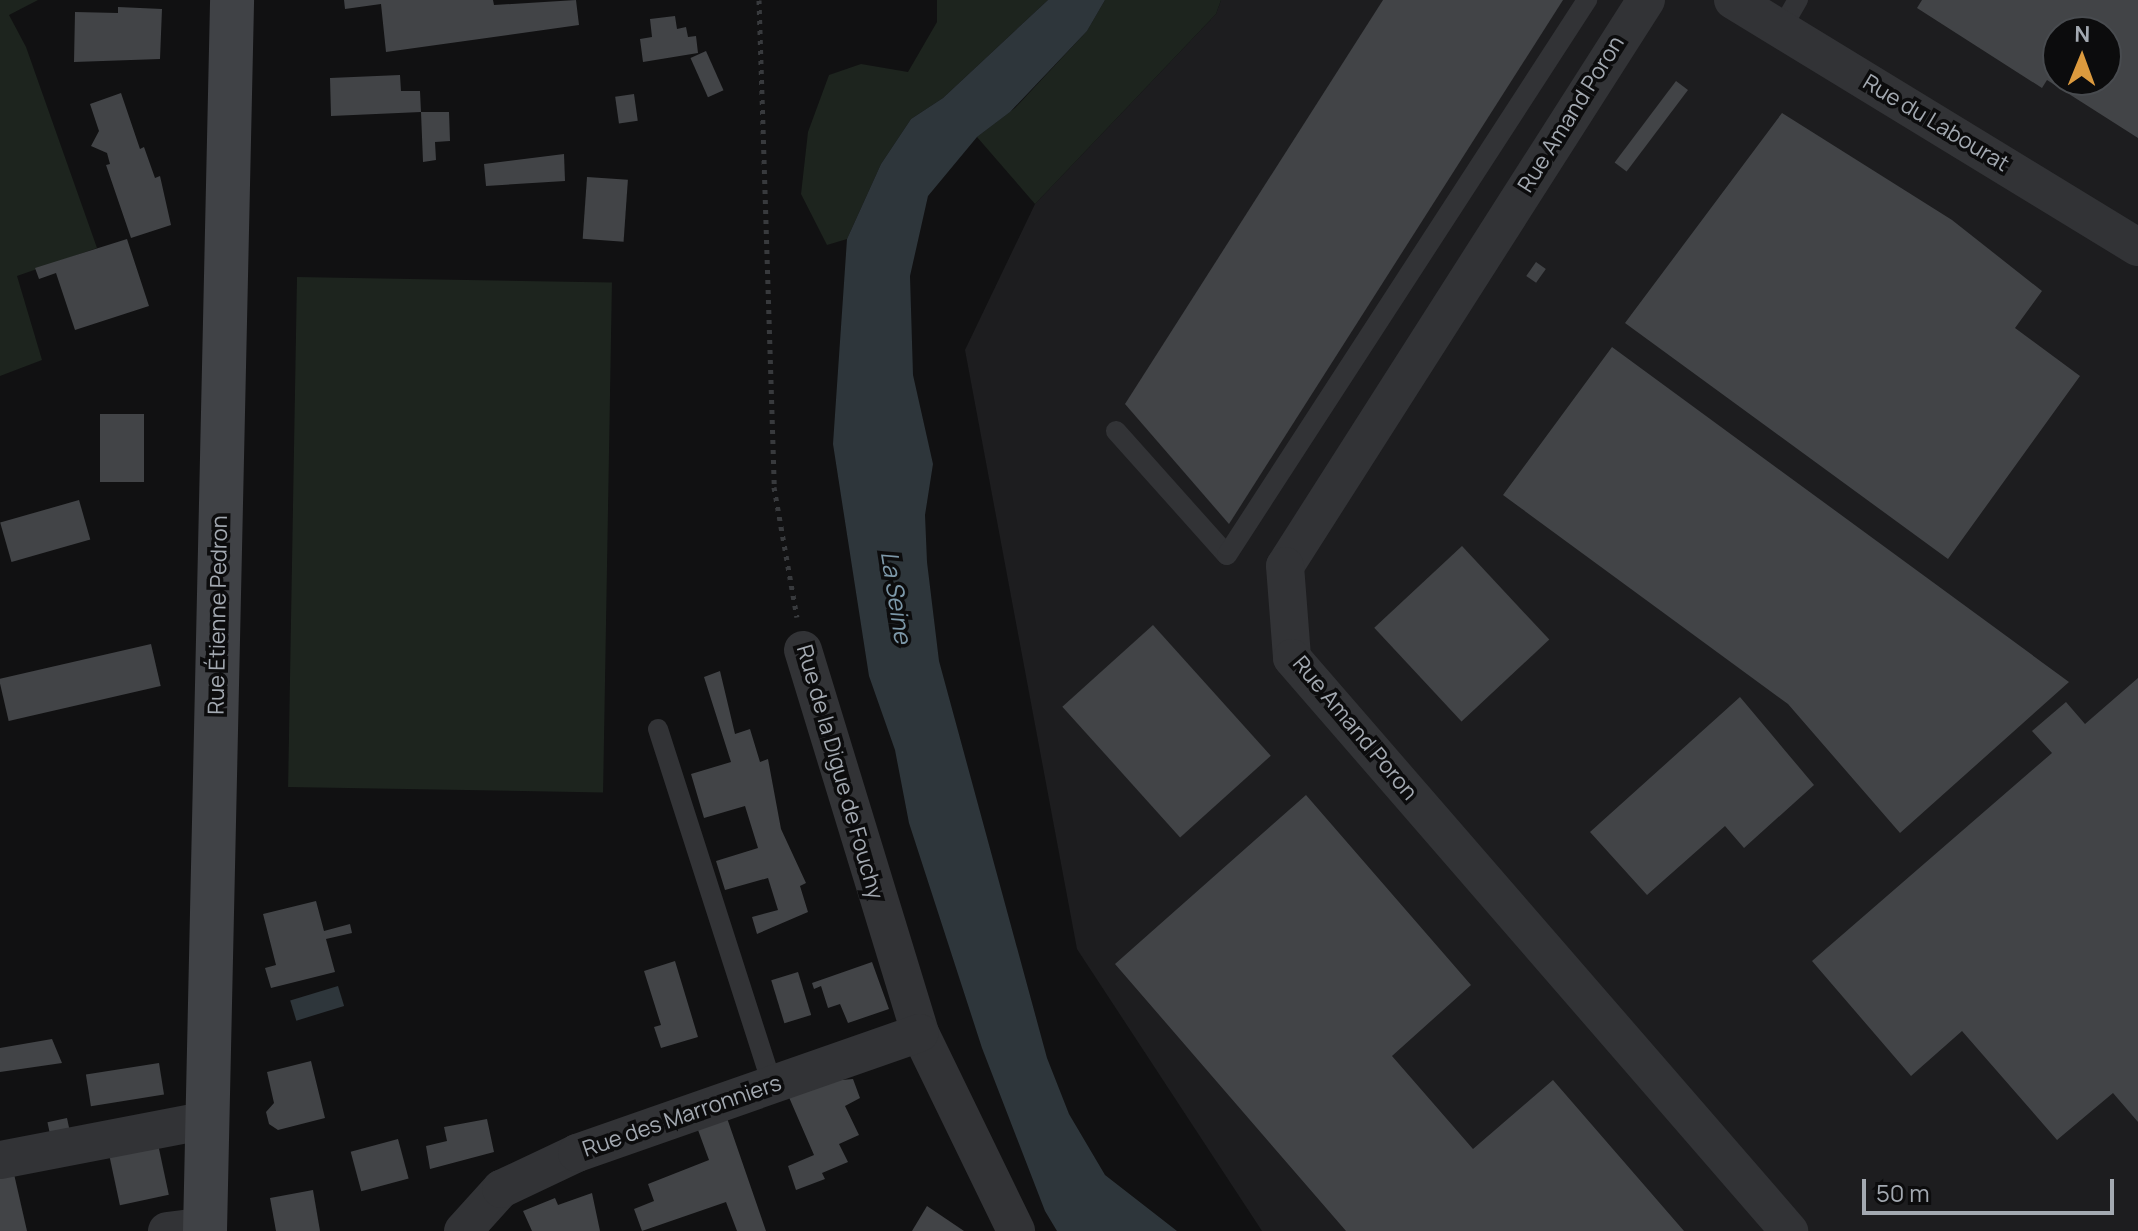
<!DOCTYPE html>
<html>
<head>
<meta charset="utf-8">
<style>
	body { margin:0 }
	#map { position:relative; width:2138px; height:1231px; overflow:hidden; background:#111112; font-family:Manrope,sans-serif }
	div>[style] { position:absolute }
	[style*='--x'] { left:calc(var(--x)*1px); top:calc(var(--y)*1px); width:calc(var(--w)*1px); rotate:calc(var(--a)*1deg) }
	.built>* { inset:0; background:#1d1d1f }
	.green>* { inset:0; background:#1d241e; transform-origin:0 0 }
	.water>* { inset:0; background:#2e363b; transform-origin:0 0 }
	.building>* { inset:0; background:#424447; transform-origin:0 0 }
	.path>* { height:5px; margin-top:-2.5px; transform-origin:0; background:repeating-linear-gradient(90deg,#383a3d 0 4px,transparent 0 10px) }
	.lane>* { height:20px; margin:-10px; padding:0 10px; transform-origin:10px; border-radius:10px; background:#323336 }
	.street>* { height:38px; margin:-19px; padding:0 19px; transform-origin:19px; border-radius:19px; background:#323336 }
	.secondary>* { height:44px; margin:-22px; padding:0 22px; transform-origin:22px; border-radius:22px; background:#404246 }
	span { translate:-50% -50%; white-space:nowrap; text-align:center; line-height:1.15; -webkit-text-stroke:7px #0c0c0d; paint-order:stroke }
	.street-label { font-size:22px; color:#a3a9b1 }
	.water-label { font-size:24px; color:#7d98a9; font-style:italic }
	.north { position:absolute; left:2042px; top:16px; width:80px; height:80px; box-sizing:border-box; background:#0c0c0d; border:2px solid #484b4f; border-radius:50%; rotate:1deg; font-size:22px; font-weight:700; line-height:32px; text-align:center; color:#a3a9b1 }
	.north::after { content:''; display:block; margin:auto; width:28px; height:36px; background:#dc9a3e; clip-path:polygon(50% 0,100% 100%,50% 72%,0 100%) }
	.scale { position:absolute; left:1862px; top:1179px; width:252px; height:36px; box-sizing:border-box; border:4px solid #a3a9b1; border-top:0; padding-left:10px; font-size:24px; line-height:28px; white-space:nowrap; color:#a3a9b1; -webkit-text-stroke:6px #0c0c0d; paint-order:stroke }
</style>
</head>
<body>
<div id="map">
	<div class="built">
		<i style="clip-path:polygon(evenodd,1221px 0,2138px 0,2138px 1231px,1262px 1231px,1077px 949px,965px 350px,1035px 204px,1216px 14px,1221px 0,2058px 32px,2106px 32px,2106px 80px,2058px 80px,2058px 32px)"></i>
	</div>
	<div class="green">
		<i style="clip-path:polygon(0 0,38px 0,9px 15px,26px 47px,97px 248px,17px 276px,42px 360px,0 376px)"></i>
		<i style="clip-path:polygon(937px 0,1048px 0,943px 98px,911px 119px,881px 164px,847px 239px,827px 245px,801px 194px,808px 132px,829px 75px,861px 64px,908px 72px,937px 22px)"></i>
		<i style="clip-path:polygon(1105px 0,1221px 0,1216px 14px,1035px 204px,977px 137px,1015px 108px,1087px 31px)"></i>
		<i style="left:297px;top:277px;width:315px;height:510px;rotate:1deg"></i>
	</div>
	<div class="water">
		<i style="clip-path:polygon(1048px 0,1105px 0,1087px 31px,1010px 112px,977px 137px,928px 196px,910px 276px,913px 375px,933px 464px,925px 515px,927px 562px,939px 661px,1047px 1058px,1069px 1114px,1105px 1175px,1177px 1231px,1057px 1231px,1045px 1211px,982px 1048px,909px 823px,895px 750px,869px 676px,833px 444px,847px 239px,881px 164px,911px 119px,943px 98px)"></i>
		<i style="left:338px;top:986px;width:21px;height:50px;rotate:73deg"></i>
	</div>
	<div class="building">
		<i style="clip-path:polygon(344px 0,493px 0,494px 5px,576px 0,579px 25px,386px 52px,381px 4px,345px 9px)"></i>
		<i style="clip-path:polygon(1383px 0,1563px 0,1229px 524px,1125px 404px)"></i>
		<i style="clip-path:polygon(evenodd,1922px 0,2138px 0,2138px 138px,2047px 80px,2042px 88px,1917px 8px,1922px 0,2058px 32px,2106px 32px,2106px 80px,2058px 80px,2058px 32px)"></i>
		<i style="clip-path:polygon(118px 7px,162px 9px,160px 59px,74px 62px,75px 12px,118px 13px)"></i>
		<i style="clip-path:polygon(675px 16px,677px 29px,686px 27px,688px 37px,696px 36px,698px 53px,643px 62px,640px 39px,652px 37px,650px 19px)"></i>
		<i style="left:706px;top:51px;width:43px;height:17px;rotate:66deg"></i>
		<i style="clip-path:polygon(400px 75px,401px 91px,420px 91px,421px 112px,331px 116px,330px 78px)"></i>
		<i style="left:1676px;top:81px;width:15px;height:102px;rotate:37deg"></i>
		<i style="clip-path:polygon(121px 93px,140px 149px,144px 147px,155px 178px,160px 176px,171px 225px,131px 238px,106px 165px,110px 164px,107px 153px,91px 146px,99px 131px,90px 104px)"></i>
		<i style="left:634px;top:94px;width:27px;height:19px;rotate:82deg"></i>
		<i style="clip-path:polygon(421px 112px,449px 112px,450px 141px,435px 142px,436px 160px,423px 162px)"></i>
		<i style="clip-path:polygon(1782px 113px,1952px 220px,2042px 291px,2015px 328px,2080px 376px,1948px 559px,1625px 323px)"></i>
		<i style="clip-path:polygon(564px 154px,565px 181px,486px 186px,484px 164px)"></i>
		<i style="left:587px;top:177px;width:41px;height:62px;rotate:4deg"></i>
		<i style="clip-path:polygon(127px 239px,149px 306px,75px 330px,56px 273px,39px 279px,35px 268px)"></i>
		<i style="left:1536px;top:262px;width:12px;height:17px;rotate:35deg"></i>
		<i style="clip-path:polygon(1612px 347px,2069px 682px,1900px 833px,1788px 704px,1503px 495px)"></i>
		<i style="left:144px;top:414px;width:68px;height:44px;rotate:90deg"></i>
		<i style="left:79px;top:500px;width:41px;height:82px;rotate:74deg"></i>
		<i style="left:1462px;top:546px;width:128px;height:120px;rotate:47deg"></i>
		<i style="left:1153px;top:625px;width:176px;height:122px;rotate:48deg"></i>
		<i style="left:151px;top:644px;width:43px;height:156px;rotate:77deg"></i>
		<i style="clip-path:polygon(720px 671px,735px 734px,750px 729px,760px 762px,768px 759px,781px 829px,806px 883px,800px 886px,808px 912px,757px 934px,752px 917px,778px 910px,768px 878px,725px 890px,716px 861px,758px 848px,745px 806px,704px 818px,691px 774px,731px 762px,704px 677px)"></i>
		<i style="clip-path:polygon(2138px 678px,2138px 1122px,2113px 1093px,2057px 1140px,1962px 1031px,1911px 1076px,1812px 961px,2052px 753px,2032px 731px,2066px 702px,2085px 724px)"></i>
		<i style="clip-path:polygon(1740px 697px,1814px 785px,1744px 848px,1725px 826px,1647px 895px,1590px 832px)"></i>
		<i style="clip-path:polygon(1306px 795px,1471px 985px,1392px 1056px,1473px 1149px,1553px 1080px,1684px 1231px,1346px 1231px,1115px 964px)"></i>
		<i style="clip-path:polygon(316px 901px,324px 931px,350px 924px,352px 933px,326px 939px,335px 972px,271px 988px,265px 968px,276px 965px,263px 914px)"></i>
		<i style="clip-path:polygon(675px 961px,698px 1037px,661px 1048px,654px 1027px,661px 1025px,644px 971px)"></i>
		<i style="clip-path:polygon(872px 962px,889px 1009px,848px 1023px,840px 1004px,828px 1008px,821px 986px,814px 989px,812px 983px)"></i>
		<i style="left:798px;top:972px;width:45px;height:28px;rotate:73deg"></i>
		<i style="clip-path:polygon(52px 1039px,62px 1063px,0 1072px,0 1048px)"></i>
		<i style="clip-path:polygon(311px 1061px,325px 1118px,278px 1130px,269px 1124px,266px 1112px,274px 1103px,267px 1072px)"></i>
		<i style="left:159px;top:1063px;width:32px;height:74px;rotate:81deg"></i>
		<i style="clip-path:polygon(853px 1079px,860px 1098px,845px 1106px,859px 1135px,839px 1144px,848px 1162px,822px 1173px,825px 1179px,796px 1190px,788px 1166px,814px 1155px,788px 1095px,819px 1082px)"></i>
		<i style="left:67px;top:1118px;width:19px;height:20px;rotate:78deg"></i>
		<i style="clip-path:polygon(727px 1118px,766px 1231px,737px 1231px,726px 1202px,642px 1231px,634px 1209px,654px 1201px,648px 1184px,709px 1160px,698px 1130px)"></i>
		<i style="clip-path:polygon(487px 1119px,494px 1152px,430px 1169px,426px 1146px,447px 1141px,444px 1127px)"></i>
		<i style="left:398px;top:1139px;width:41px;height:49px;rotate:75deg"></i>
		<i style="left:158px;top:1144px;width:52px;height:50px;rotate:78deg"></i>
		<i style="clip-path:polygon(14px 1174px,27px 1231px,0 1231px,0 1177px)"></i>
		<i style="clip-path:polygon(313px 1190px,320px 1231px,276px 1231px,270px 1198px)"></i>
		<i style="clip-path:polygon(592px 1193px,600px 1231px,532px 1231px,523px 1211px,555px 1198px,558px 1205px)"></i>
		<i style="clip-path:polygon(927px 1206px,964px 1231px,912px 1231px)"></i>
	</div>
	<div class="path">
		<i style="--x:759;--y:0;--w:487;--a:88.2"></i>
		<i style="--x:774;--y:487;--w:132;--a:80"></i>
	</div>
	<div class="lane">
		<i style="--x:1781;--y:29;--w:34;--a:-60"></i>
		<i style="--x:1116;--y:431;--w:166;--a:48.2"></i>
		<i style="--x:1227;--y:555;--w:662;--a:-57.03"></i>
		<i style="--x:658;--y:729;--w:374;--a:72.2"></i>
	</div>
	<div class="street">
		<i style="--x:1646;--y:0;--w:671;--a:122.53"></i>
		<i style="--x:1285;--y:566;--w:92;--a:85.6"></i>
		<i style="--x:1292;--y:658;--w:759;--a:49.06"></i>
		<i style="--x:1733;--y:0;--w:474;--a:31.4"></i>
		<i style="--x:803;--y:650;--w:400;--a:73"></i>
		<i style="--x:920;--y:1033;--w:220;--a:64.1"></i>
		<i style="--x:0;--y:1160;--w:211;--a:-10.9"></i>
		<i style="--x:167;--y:1231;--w:38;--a:-7"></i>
		<i style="--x:463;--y:1231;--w:57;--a:-47.9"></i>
		<i style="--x:501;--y:1189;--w:84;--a:-25.3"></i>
		<i style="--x:577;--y:1153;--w:363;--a:-19.3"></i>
	</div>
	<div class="secondary">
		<i style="--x:205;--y:1231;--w:1231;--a:-88.74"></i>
	</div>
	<div class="street-label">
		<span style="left:1571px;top:114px;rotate:-58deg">Rue Amand Poron</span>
		<span style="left:1936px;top:123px;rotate:31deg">Rue du Labourat</span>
		<span style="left:218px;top:615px;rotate:-89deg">Rue Étienne Pedron</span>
		<span style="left:1355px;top:728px;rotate:50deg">Rue Amand Poron</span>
		<span style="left:840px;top:772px;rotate:74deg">Rue de la Digue de Fouchy</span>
		<span style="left:682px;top:1116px;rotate:-19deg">Rue des Marronniers</span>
	</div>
	<div class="water-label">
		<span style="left:897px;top:597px;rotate:81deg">La Seine</span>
	</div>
	<div class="north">N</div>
	<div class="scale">50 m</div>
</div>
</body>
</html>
